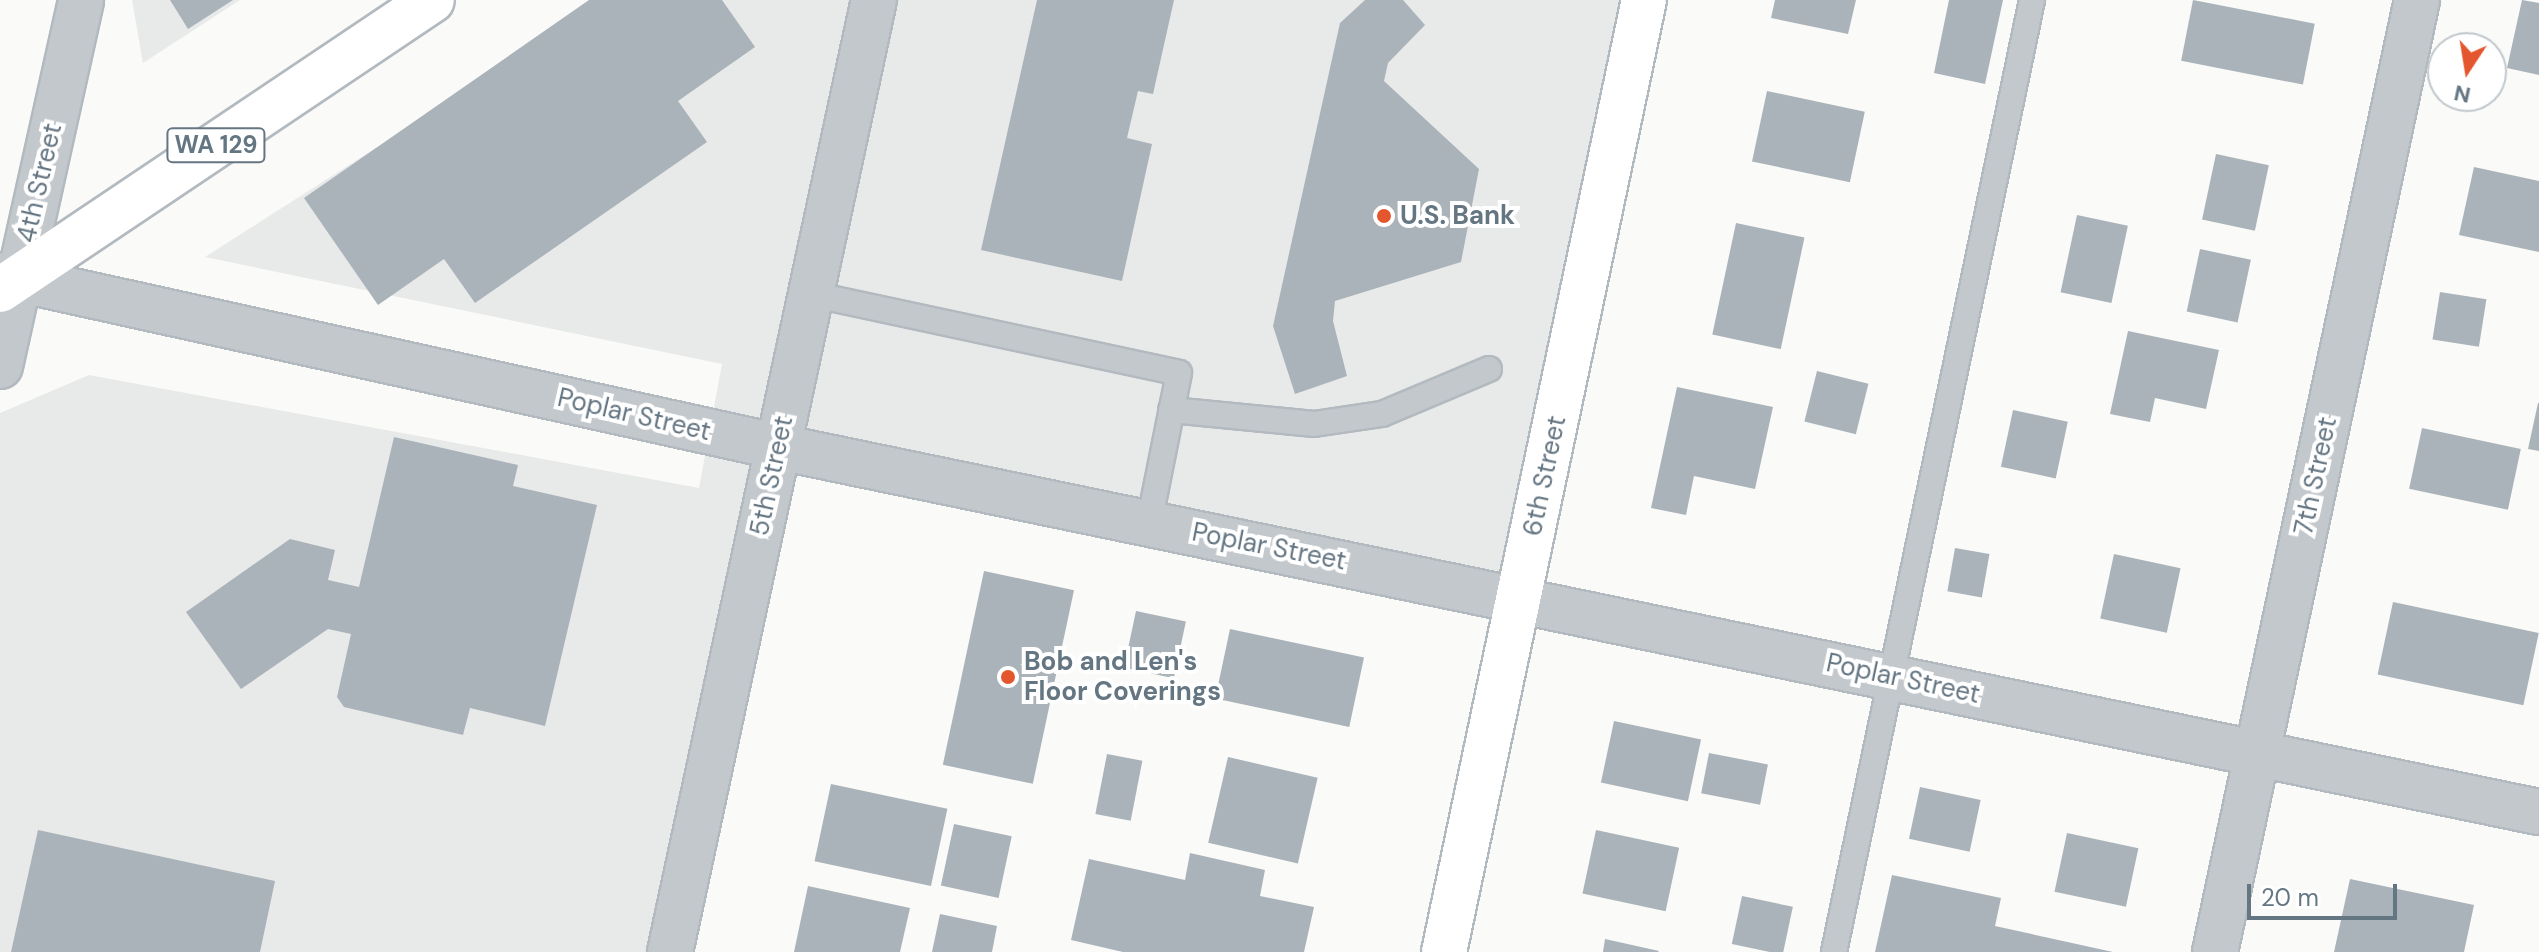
<!DOCTYPE html>
<html>
<head>
<meta charset="utf-8">
<style>
	body { margin:0 }
	#map { position:relative; width:2539px; height:952px; overflow:hidden; background:#fafaf8; font-family:"DM Sans",sans-serif }
	div>[style] { position:absolute }
	[style*='--x'] { left:calc(var(--x)*1px); top:calc(var(--y)*1px); width:calc(var(--w)*1px); rotate:calc(var(--a)*1deg) }
	.built>* { inset:0; background:#e8e9e9 }
	.building>* { inset:0; background:#aab3b9; transform-origin:0 0 }
	.roads { filter:drop-shadow(2px 0 #b3babf) drop-shadow(-2px 0 #b3babf) drop-shadow(0 2px #b3babf) drop-shadow(0 -2px #b3babf) }
	.service>* { height:24px; margin:-12px; padding:0 12px; transform-origin:12px; border-radius:12px; background:#c3c8cc }
	.minor>* { height:44px; margin:-22px; padding:0 22px; transform-origin:22px; border-radius:22px; background:#c3c8cc }
	.tertiary>* { height:44px; margin:-22px; padding:0 22px; transform-origin:22px; border-radius:22px; background:#c3c8cc }
	.secondary>* { height:44px; margin:-22px; padding:0 22px; transform-origin:22px; border-radius:22px; background:#fff }
	.primary>* { height:44px; margin:-22px; padding:0 22px; transform-origin:22px; border-radius:22px; background:#fff }
	.dots>* { width:22px; height:22px; translate:-50% -50%; box-sizing:border-box; border:4px solid #fff; border-radius:50% }
	span { translate:-50% -50%; white-space:nowrap; text-align:center; line-height:1.15; -webkit-text-stroke:8px #fff; paint-order:stroke }
	.shield-label span { padding:2px 6px; background:#fff; border:2px solid; border-radius:6px; -webkit-text-stroke-width:0 }
	.shield-label { font-size:24px; color:#657683; font-weight:700 }
	.street-label { font-size:26px; color:#657683 }
	.poi-label { font-size:26px; color:#657683; font-weight:700 }
	.left { translate:0 -50%; text-align:left }
	.north { position:absolute; left:2427px; top:32px; width:80px; height:80px; box-sizing:border-box; background:#fff; border:2px solid #c1c8cd; border-radius:50%; rotate:192deg; font-size:22px; font-weight:700; line-height:32px; text-align:center; color:#657683 }
	.north::after { content:''; display:block; margin:auto; width:28px; height:36px; background:#e4572e; clip-path:polygon(50% 0,100% 100%,50% 72%,0 100%) }
	.scale { position:absolute; left:2247px; top:884px; width:150px; height:36px; box-sizing:border-box; border:4px solid #657683; border-top:0; padding-left:10px; font-size:24px; line-height:28px; white-space:nowrap; color:#657683; -webkit-text-stroke:6px #fff; paint-order:stroke }
</style>
</head>
<body>
<div id="map">
	<div class="built">
		<i style="clip-path:polygon(132px 0,240px 0,143px 63px)"></i>
		<i style="clip-path:polygon(607px 0,1644px 0,1519px 598px,779px 447px,670px 952px,0 952px,0 413px,89px 375px,699px 488px,722px 364px,205px 257px)"></i>
	</div>
	<div class="building">
		<i style="clip-path:polygon(170px 0,233px 0,188px 29px)"></i>
		<i style="clip-path:polygon(589px 0,722px 0,755px 47px,678px 101px,707px 142px,475px 303px,444px 259px,378px 305px,304px 198px)"></i>
		<i style="clip-path:polygon(1037px 0,1174px 0,1153px 94px,1138px 91px,1127px 138px,1152px 144px,1122px 281px,981px 250px)"></i>
		<i style="clip-path:polygon(1365px 0,1403px 0,1425px 25px,1388px 63px,1384px 81px,1479px 169px,1461px 262px,1335px 301px,1333px 321px,1347px 376px,1295px 394px,1273px 326px,1340px 23px)"></i>
		<i style="clip-path:polygon(1775px 0,1856px 0,1848px 34px,1771px 18px)"></i>
		<i style="clip-path:polygon(1949px 0,2003px 0,1985px 84px,1934px 73px)"></i>
		<i style="left:2193px;top:0;width:124px;height:62px;rotate:11deg"></i>
		<i style="clip-path:polygon(2522px 0,2539px 3px,2539px 75px,2507px 68px)"></i>
		<i style="left:1767px;top:91px;width:100px;height:72px;rotate:12deg"></i>
		<i style="left:2216px;top:154px;width:54px;height:67px;rotate:12deg"></i>
		<i style="clip-path:polygon(2474px 167px,2539px 181px,2539px 252px,2459px 235px)"></i>
		<i style="left:2077px;top:215px;width:52px;height:79px;rotate:12deg"></i>
		<i style="left:1736px;top:223px;width:70px;height:114px;rotate:12deg"></i>
		<i style="left:2200px;top:249px;width:52px;height:64px;rotate:12deg"></i>
		<i style="left:2440px;top:292px;width:47px;height:48px;rotate:9deg"></i>
		<i style="clip-path:polygon(2128px 331px,2219px 350px,2206px 409px,2155px 398px,2150px 422px,2110px 414px)"></i>
		<i style="left:1817px;top:371px;width:53px;height:52px;rotate:14deg"></i>
		<i style="clip-path:polygon(1677px 387px,1773px 407px,1755px 489px,1694px 476px,1686px 515px,1651px 508px)"></i>
		<i style="clip-path:polygon(2538px 403px,2539px 403px,2539px 451px,2528px 449px)"></i>
		<i style="left:2013px;top:410px;width:56px;height:58px;rotate:12deg"></i>
		<i style="left:2422px;top:428px;width:101px;height:62px;rotate:12deg"></i>
		<i style="clip-path:polygon(394px 437px,518px 465px,513px 486px,597px 505px,545px 726px,470px 708px,463px 735px,344px 707px,337px 697px,351px 634px,328px 629px,241px 689px,186px 612px,290px 539px,335px 550px,328px 580px,359px 587px)"></i>
		<i style="left:1955px;top:548px;width:35px;height:44px;rotate:10deg"></i>
		<i style="left:2114px;top:554px;width:68px;height:66px;rotate:12deg"></i>
		<i style="left:984px;top:571px;width:92px;height:198px;rotate:12deg"></i>
		<i style="left:2393px;top:602px;width:149px;height:74px;rotate:12deg"></i>
		<i style="left:1136px;top:611px;width:51px;height:58px;rotate:12deg"></i>
		<i style="left:1230px;top:629px;width:137px;height:71px;rotate:12deg"></i>
		<i style="left:1614px;top:721px;width:89px;height:63px;rotate:12deg"></i>
		<i style="left:1709px;top:753px;width:60px;height:41px;rotate:11deg"></i>
		<i style="left:1107px;top:754px;width:36px;height:61px;rotate:11deg"></i>
		<i style="left:1228px;top:757px;width:92px;height:88px;rotate:13deg"></i>
		<i style="left:831px;top:784px;width:119px;height:79px;rotate:12deg"></i>
		<i style="left:1920px;top:787px;width:62px;height:53px;rotate:12deg"></i>
		<i style="left:954px;top:824px;width:59px;height:63px;rotate:12deg"></i>
		<i style="clip-path:polygon(38px 830px,275px 881px,260px 952px,11px 952px)"></i>
		<i style="left:1596px;top:830px;width:85px;height:65px;rotate:12deg"></i>
		<i style="left:2067px;top:833px;width:73px;height:60px;rotate:12deg"></i>
		<i style="clip-path:polygon(1190px 853px,1265px 870px,1260px 896px,1314px 907px,1304px 952px,1123px 952px,1071px 940px,1089px 859px,1185px 880px)"></i>
		<i style="clip-path:polygon(1892px 875px,2001px 898px,1995px 926px,2113px 952px,1875px 952px)"></i>
		<i style="clip-path:polygon(2350px 879px,2474px 905px,2464px 952px,2334px 952px)"></i>
		<i style="clip-path:polygon(808px 886px,910px 908px,900px 952px,794px 952px)"></i>
		<i style="left:1742px;top:896px;width:52px;height:49px;rotate:12deg"></i>
		<i style="clip-path:polygon(940px 914px,997px 926px,992px 952px,932px 952px)"></i>
		<i style="clip-path:polygon(1605px 939px,1659px 951px,1658px 952px,1603px 952px)"></i>
	</div>
	<div class="roads">
		<div class="service">
			<i style="--x:811;--y:294;--w:376;--a:12.1"></i>
			<i style="--x:1179;--y:373;--w:153;--a:101.3"></i>
			<i style="--x:1171;--y:410;--w:144;--a:5.6"></i>
			<i style="--x:1314;--y:424;--w:69;--a:-8.4"></i>
			<i style="--x:1382;--y:414;--w:116;--a:-22.8"></i>
			<i style="--x:1834;--y:952;--w:972;--a:-78.25"></i>
		</div>
		<div class="minor">
			<i style="--x:0;--y:275;--w:798;--a:12.45"></i>
			<i style="--x:779;--y:447;--w:1797;--a:11.72"></i>
			<i style="--x:0;--y:366;--w:375;--a:-77.5"></i>
			<i style="--x:2215;--y:952;--w:973;--a:-78.02"></i>
		</div>
		<div class="tertiary">
			<i style="--x:670;--y:952;--w:974;--a:-77.91"></i>
		</div>
		<div class="secondary">
			<i style="--x:1444;--y:952;--w:973;--a:-78.14"></i>
		</div>
		<div class="primary">
			<i style="--x:0;--y:290;--w:520;--a:-33.87"></i>
		</div>
	</div>
	<div class="dots">
		<i style="left:1384px;top:216px;background:#e4572e"></i>
		<i style="left:1008px;top:677px;background:#e4572e"></i>
	</div>
	<div class="shield-label">
		<span style="left:216px;top:145px">WA 129</span>
	</div>
	<div class="street-label">
		<span style="left:40px;top:183px;rotate:-77deg">4th Street</span>
		<span style="left:634px;top:415px;rotate:13deg">Poplar Street</span>
		<span style="left:772px;top:476px;rotate:-78deg">5th Street</span>
		<span style="left:1545px;top:476px;rotate:-78deg">6th Street</span>
		<span style="left:2316px;top:476px;rotate:-78deg">7th Street</span>
		<span style="left:1269px;top:547px;rotate:11deg">Poplar Street</span>
		<span style="left:1903px;top:679px;rotate:12deg">Poplar Street</span>
	</div>
	<div class="poi-label">
		<span class="left" style="left:1400px;top:216px">U.S. Bank</span>
		<span class="left" style="left:1024px;top:677px">Bob and Len's<br>Floor Coverings</span>
	</div>
	<div class="north">N</div>
	<div class="scale">20 m</div>
</div>
</body>
</html>
